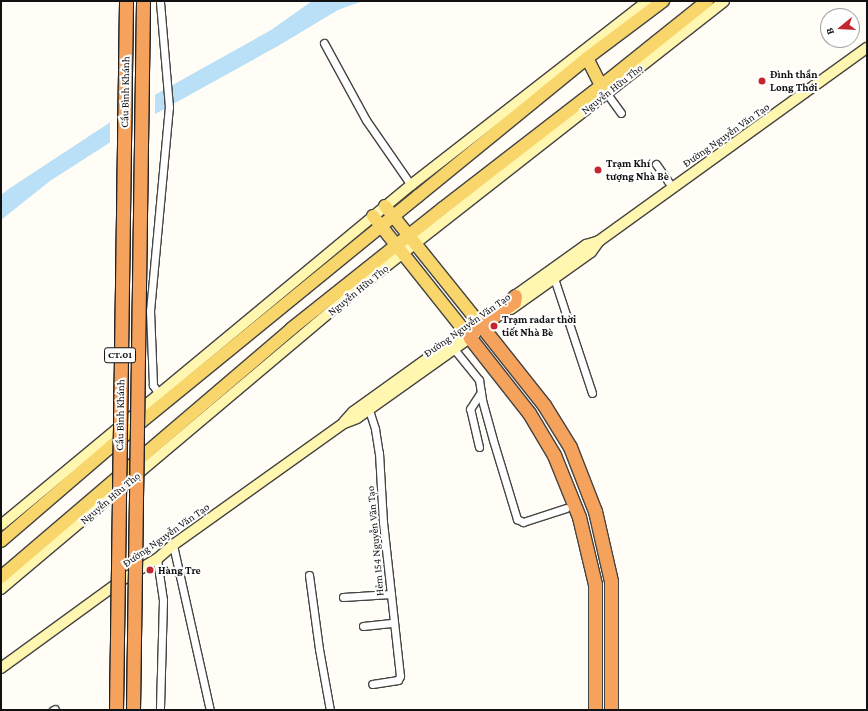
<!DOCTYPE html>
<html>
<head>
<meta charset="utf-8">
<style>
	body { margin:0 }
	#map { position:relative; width:868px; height:711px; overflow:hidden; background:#fffdf5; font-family:"Crimson Pro",serif }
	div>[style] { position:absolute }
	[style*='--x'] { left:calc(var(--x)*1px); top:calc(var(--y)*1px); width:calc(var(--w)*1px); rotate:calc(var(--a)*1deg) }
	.water>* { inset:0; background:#b9e0f7 }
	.pier>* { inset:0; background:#fffdf5 }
	.roads { filter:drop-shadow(1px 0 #444) drop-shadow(-1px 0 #444) drop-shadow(0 1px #444) drop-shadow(0 -1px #444) }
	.street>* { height:7px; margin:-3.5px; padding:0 3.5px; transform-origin:3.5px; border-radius:3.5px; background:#fff }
	.secondary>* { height:10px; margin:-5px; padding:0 5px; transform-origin:5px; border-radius:5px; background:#fff6b0 }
	.primary>* { height:12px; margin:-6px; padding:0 6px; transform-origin:6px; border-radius:6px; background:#f9d66b }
	.highway>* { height:13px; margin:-6.5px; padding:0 6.5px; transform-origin:6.5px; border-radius:6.5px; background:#f5a25d }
	.bridges { filter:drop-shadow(1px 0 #222) drop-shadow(-1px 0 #222) drop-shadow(0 1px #222) drop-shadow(0 -1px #222) }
	.highway-bridge>* { height:13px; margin:-6.5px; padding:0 6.5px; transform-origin:6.5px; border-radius:6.5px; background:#f5a25d }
	.dots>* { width:11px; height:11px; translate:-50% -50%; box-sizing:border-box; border:2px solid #fff; border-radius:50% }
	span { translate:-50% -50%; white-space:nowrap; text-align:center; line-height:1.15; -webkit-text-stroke:4px #fff; paint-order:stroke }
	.shield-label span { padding:1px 3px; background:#fff; border:1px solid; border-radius:3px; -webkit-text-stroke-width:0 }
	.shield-label { font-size:10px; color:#111; font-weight:700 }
	.poi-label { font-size:11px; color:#111; font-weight:700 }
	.left { translate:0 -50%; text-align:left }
	.street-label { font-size:11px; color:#111 }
	.frame { position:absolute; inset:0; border:2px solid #111; pointer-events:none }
	.north { position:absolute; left:820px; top:8px; width:40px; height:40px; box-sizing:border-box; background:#fff; border:1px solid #a0a0a0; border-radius:50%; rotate:252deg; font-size:11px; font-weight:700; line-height:16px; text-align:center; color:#111 }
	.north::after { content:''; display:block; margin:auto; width:14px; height:18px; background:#c4262e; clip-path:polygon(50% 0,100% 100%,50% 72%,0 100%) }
</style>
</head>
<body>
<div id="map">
	<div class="water">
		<i style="clip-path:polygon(312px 1px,363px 1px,338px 10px,278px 46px,148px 118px,50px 181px,1px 220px,1px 195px,10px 188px,135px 106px,271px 30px)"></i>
	</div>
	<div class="pier">
		<i style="clip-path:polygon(155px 92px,155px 117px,110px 145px,110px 119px)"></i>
	</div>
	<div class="roads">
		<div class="street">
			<i style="--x:324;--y:43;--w:88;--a:61.4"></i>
			<i style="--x:366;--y:120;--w:79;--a:55.3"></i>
			<i style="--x:605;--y:91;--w:27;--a:54"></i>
			<i style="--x:656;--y:164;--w:28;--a:55"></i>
			<i style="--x:554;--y:278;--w:121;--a:71.7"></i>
			<i style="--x:454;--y:349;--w:40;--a:51"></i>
			<i style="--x:479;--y:380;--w:20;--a:81"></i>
			<i style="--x:482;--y:400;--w:41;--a:74.6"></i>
			<i style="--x:493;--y:440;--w:83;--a:73.1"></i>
			<i style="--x:517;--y:519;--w:7;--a:27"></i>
			<i style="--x:523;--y:522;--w:45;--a:-18"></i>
			<i style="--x:159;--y:394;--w:11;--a:-124"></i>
			<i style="--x:153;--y:385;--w:74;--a:-92.3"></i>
			<i style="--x:150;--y:311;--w:205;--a:-84.7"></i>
			<i style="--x:169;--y:107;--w:106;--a:-94.9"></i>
			<i style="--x:369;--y:410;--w:20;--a:72"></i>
			<i style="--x:375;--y:429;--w:24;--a:81"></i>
			<i style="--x:379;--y:453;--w:69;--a:86.7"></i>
			<i style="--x:383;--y:522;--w:155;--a:83.7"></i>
			<i style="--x:400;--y:676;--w:4;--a:117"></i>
			<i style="--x:398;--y:680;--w:26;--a:171"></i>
			<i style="--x:479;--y:447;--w:39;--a:-103"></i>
			<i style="--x:470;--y:409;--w:20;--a:-57"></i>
			<i style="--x:173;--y:545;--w:169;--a:77.4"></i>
			<i style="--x:157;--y:559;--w:41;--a:81.7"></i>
			<i style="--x:163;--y:600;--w:110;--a:91.6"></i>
			<i style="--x:309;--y:575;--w:75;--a:82.3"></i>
			<i style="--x:319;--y:649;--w:62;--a:79.8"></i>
			<i style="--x:343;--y:597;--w:48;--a:-3.6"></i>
			<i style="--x:363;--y:626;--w:31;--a:-6"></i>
			<i style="--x:53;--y:710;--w:2;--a:-27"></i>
		</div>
		<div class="secondary">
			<i style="--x:509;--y:300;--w:95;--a:-35.5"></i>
			<i style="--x:586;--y:245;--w:14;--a:-17"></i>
			<i style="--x:599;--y:241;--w:330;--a:-35.8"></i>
			<i style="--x:511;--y:309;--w:98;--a:-35.5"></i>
			<i style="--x:591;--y:252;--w:14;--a:-54"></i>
			<i style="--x:344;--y:422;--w:13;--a:-48"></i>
			<i style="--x:353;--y:412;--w:144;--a:-35.7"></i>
			<i style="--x:1;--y:525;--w:533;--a:-39.67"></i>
			<i style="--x:411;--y:185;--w:299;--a:-37.9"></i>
			<i style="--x:1;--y:589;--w:477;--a:-40.1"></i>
			<i style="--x:366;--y:282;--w:455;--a:-38.1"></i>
			<i style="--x:1;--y:668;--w:153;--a:-36"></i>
			<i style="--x:125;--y:578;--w:37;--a:-31"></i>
			<i style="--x:157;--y:559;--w:21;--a:-41"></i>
			<i style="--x:173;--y:545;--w:210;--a:-35.5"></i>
			<i style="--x:344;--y:423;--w:14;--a:-21"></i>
			<i style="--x:357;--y:418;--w:145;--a:-35.4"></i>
		</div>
		<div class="primary">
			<i style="--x:587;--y:58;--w:31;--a:63"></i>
			<i style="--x:385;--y:206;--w:156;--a:51.2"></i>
			<i style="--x:373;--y:216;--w:156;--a:51.5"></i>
			<i style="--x:1;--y:541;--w:143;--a:-40.7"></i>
			<i style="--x:109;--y:448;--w:399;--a:-39.2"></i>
			<i style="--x:418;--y:196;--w:218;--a:-39.2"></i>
			<i style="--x:587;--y:58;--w:95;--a:-36.9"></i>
			<i style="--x:1;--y:577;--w:382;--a:-40.5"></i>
			<i style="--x:291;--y:329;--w:194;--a:-38.5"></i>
			<i style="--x:443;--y:208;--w:200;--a:-37.7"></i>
			<i style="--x:601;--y:86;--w:136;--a:-38.7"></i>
		</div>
		<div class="highway">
			<i style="--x:515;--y:296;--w:6;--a:99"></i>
			<i style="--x:514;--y:302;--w:52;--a:144.5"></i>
			<i style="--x:472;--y:332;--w:6;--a:108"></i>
			<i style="--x:470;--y:338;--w:95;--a:51.8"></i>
			<i style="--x:529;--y:413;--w:49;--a:59.2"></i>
			<i style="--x:554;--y:455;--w:67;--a:68"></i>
			<i style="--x:579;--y:517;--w:69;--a:76.6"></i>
			<i style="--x:595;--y:584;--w:126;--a:90"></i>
			<i style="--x:483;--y:328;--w:98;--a:51.6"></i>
			<i style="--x:544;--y:405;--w:49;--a:58.2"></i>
			<i style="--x:570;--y:447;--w:69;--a:68.7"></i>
			<i style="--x:595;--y:511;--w:72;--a:77.1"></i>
			<i style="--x:611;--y:581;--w:129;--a:90"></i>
		</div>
	</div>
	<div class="bridges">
		<div class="highway-bridge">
			<i style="--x:116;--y:710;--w:709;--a:-89.19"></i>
			<i style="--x:133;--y:710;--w:709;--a:-89.19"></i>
		</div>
	</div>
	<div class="dots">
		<i style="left:762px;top:81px;background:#c4262e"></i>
		<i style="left:598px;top:170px;background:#c4262e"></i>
		<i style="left:494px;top:326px;background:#c4262e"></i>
		<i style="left:150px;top:570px;background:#c4262e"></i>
	</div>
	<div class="shield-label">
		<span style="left:120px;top:355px">CT.01</span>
	</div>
	<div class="poi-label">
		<span class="left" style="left:770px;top:81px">Đình thần<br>Long Thới</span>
		<span class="left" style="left:606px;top:170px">Trạm Khí<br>tượng Nhà Bè</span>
		<span class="left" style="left:502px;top:326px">Trạm radar thời<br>tiết Nhà Bè</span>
		<span class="left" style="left:158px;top:570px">Hàng Tre</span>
	</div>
	<div class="street-label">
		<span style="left:612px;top:89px;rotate:-38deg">Nguyễn Hữu Thọ</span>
		<span style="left:125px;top:92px;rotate:-89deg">Cầu Bình Khánh</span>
		<span style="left:726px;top:135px;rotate:-35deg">Đường Nguyễn Văn Tạo</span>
		<span style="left:358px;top:290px;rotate:-39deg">Nguyễn Hữu Thọ</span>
		<span style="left:467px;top:325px;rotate:-35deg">Đường Nguyễn Văn Tạo</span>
		<span style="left:120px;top:415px;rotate:-89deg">Cầu Bình Khánh</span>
		<span style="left:110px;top:498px;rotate:-40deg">Nguyễn Hữu Thọ</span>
		<span style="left:166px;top:535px;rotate:-35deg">Đường Nguyễn Văn Tạo</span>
		<span style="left:375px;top:541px;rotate:-95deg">Hẻm 154 Nguyễn Văn Tạo</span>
	</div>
	<div class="frame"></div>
	<div class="north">B</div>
</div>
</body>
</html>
